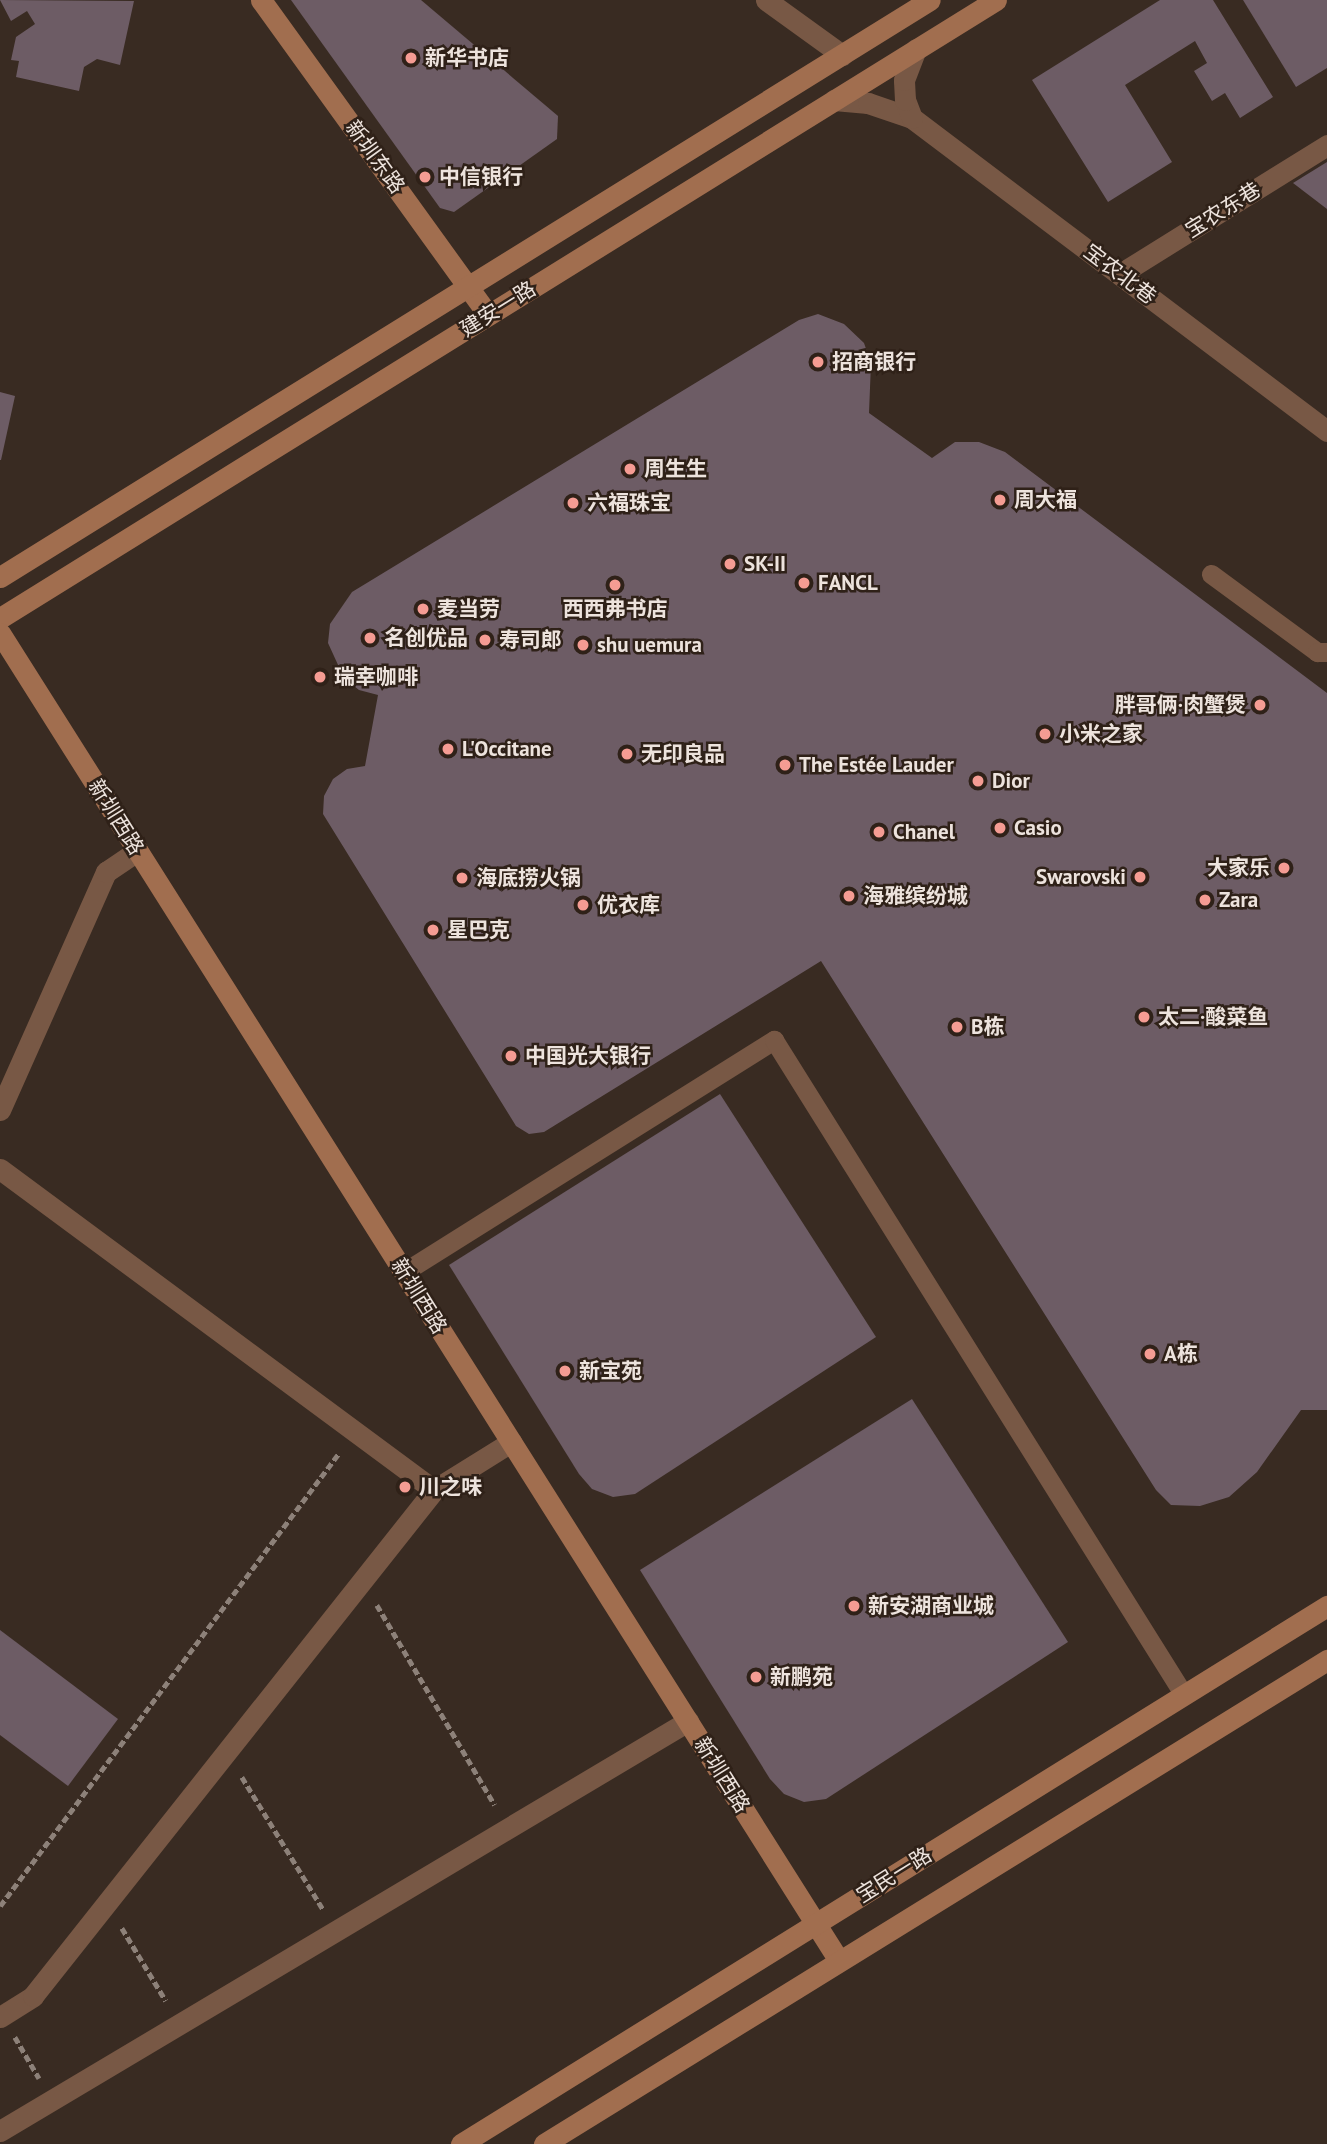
<!DOCTYPE html>
<html>
<head>
<meta charset="utf-8">
<style>
	body { margin:0 }
	#map { position:relative; width:1327px; height:2144px; overflow:hidden; background:#392b22; font-family:"PT Sans","Noto Sans SC",sans-serif }
	div>[style] { position:absolute }
	[style*='--x'] { left:calc(var(--x)*1px); top:calc(var(--y)*1px); width:calc(var(--w)*1px); rotate:calc(var(--a)*1deg) }
	.building>* { inset:0; background:#6d5c65 }
	.path>* { height:4.5px; margin-top:-2.25px; transform-origin:0; background:repeating-linear-gradient(90deg,#8d8179 0 7px,transparent 0 10.5px) }
	.lane>* { height:19px; margin:-9.5px; padding:0 9.5px; transform-origin:9.5px; border-radius:9.5px; background:#785845 }
	.street>* { height:21px; margin:-10.5px; padding:0 10.5px; transform-origin:10.5px; border-radius:10.5px; background:#785845 }
	.secondary>* { height:21px; margin:-10.5px; padding:0 10.5px; transform-origin:10.5px; border-radius:10.5px; background:#a16e4f }
	.dots>* { width:19px; height:19px; translate:-50% -50%; box-sizing:border-box; border:4px solid #2f2118; border-radius:50% }
	span { translate:-50% -50%; white-space:nowrap; text-align:center; line-height:1.15; -webkit-text-stroke:5px #2f2118; paint-order:stroke }
	.poi-label { font-size:21px; color:#ede3dd; font-weight:700 }
	.left { translate:0 -50%; text-align:left }
	.right { translate:-100% -50%; text-align:right }
	.street-label { font-size:21px; color:#ede3dd }
</style>
</head>
<body>
<div id="map">
	<div class="building">
		<i style="clip-path:polygon(0 0,134px 1px,120px 65px,97px 59px,84px 67px,79px 91px,16px 77px,19px 61px,11px 60px,16px 37px,35px 24px,27px 11px,11px 21px)"></i>
		<i style="clip-path:polygon(291px 0,421px 0,558px 116px,557px 139px,454px 212px,440px 208px)"></i>
		<i style="clip-path:polygon(1160px 0,1213px 0,1273px 97px,1240px 118px,1225px 93px,1212px 101px,1194px 71px,1207px 63px,1195px 41px,1125px 85px,1172px 162px,1108px 202px,1032px 80px)"></i>
		<i style="clip-path:polygon(1243px 0,1327px 0,1327px 68px,1296px 87px)"></i>
		<i style="clip-path:polygon(1327px 162px,1327px 209px,1293px 183px)"></i>
		<i style="clip-path:polygon(818px 314px,844px 324px,864px 343px,871px 363px,869px 413px,932px 458px,955px 442px,979px 442px,1005px 452px,1327px 693px,1327px 1410px,1301px 1410px,1257px 1472px,1229px 1497px,1200px 1506px,1171px 1505px,1156px 1490px,821px 961px,544px 1132px,529px 1134px,516px 1126px,323px 814px,324px 796px,333px 779px,347px 769px,365px 766px,378px 695px,359px 690px,344px 678px,328px 643px,330px 624px,352px 592px,799px 320px)"></i>
		<i style="clip-path:polygon(0 392px,15px 396px,1px 460px,0 460px)"></i>
		<i style="clip-path:polygon(720px 1094px,876px 1337px,635px 1494px,613px 1497px,592px 1489px,579px 1474px,449px 1265px)"></i>
		<i style="clip-path:polygon(912px 1399px,1068px 1642px,826px 1799px,804px 1802px,784px 1794px,770px 1779px,640px 1570px)"></i>
		<i style="clip-path:polygon(0 1630px,118px 1719px,68px 1786px,0 1735px)"></i>
	</div>
	<div class="path">
		<i style="--x:377;--y:1605;--w:232;--a:59.5"></i>
		<i style="--x:242;--y:1777;--w:155;--a:58.5"></i>
		<i style="--x:0;--y:1906;--w:566;--a:-53.19"></i>
		<i style="--x:122;--y:1928;--w:85;--a:58.9"></i>
		<i style="--x:15;--y:2037;--w:48;--a:59.7"></i>
	</div>
	<div class="lane">
		<i style="--x:1211;--y:574;--w:132;--a:36.3"></i>
		<i style="--x:1317;--y:652;--w:10;--a:0"></i>
		<i style="--x:404;--y:1272;--w:437;--a:-32.1"></i>
		<i style="--x:774;--y:1040;--w:773;--a:57.96"></i>
	</div>
	<div class="street">
		<i style="--x:766;--y:0;--w:94;--a:35.9"></i>
		<i style="--x:834;--y:100;--w:34;--a:5"></i>
		<i style="--x:868;--y:103;--w:46;--a:18.8"></i>
		<i style="--x:912;--y:118;--w:520;--a:37.02"></i>
		<i style="--x:912;--y:118;--w:19;--a:-111"></i>
		<i style="--x:905;--y:100;--w:20;--a:-93"></i>
		<i style="--x:904;--y:80;--w:33;--a:-69"></i>
		<i style="--x:1120;--y:274;--w:244;--a:-31.9"></i>
		<i style="--x:0;--y:1110;--w:261;--a:-66"></i>
		<i style="--x:106;--y:872;--w:37;--a:-34"></i>
		<i style="--x:0;--y:1169;--w:540;--a:36.49"></i>
		<i style="--x:0;--y:2017;--w:39;--a:-32"></i>
		<i style="--x:33;--y:1996;--w:646;--a:-51.6"></i>
		<i style="--x:434;--y:1490;--w:91;--a:-31.9"></i>
		<i style="--x:0;--y:2131;--w:801;--a:-30.79"></i>
	</div>
	<div class="secondary">
		<i style="--x:261;--y:0;--w:388;--a:54.2"></i>
		<i style="--x:0;--y:577;--w:1094;--a:-31.82"></i>
		<i style="--x:0;--y:618;--w:1172;--a:-31.82"></i>
		<i style="--x:0;--y:633;--w:1569;--a:57.71"></i>
		<i style="--x:461;--y:2144;--w:1020;--a:-31.85"></i>
		<i style="--x:544;--y:2144;--w:921;--a:-31.72"></i>
	</div>
	<div class="dots">
		<i style="left:411px;top:58px;background:#f59c93"></i>
		<i style="left:425px;top:177px;background:#f59c93"></i>
		<i style="left:818px;top:362px;background:#f59c93"></i>
		<i style="left:630px;top:469px;background:#f59c93"></i>
		<i style="left:1000px;top:500px;background:#f59c93"></i>
		<i style="left:573px;top:503px;background:#f59c93"></i>
		<i style="left:730px;top:564px;background:#f59c93"></i>
		<i style="left:804px;top:583px;background:#f59c93"></i>
		<i style="left:615px;top:585px;background:#f59c93"></i>
		<i style="left:423px;top:609px;background:#f59c93"></i>
		<i style="left:370px;top:638px;background:#f59c93"></i>
		<i style="left:485px;top:640px;background:#f59c93"></i>
		<i style="left:583px;top:645px;background:#f59c93"></i>
		<i style="left:320px;top:677px;background:#f59c93"></i>
		<i style="left:1260px;top:705px;background:#f59c93"></i>
		<i style="left:1045px;top:734px;background:#f59c93"></i>
		<i style="left:448px;top:749px;background:#f59c93"></i>
		<i style="left:627px;top:754px;background:#f59c93"></i>
		<i style="left:785px;top:765px;background:#f59c93"></i>
		<i style="left:978px;top:781px;background:#f59c93"></i>
		<i style="left:1000px;top:828px;background:#f59c93"></i>
		<i style="left:879px;top:832px;background:#f59c93"></i>
		<i style="left:1284px;top:868px;background:#f59c93"></i>
		<i style="left:1140px;top:877px;background:#f59c93"></i>
		<i style="left:462px;top:878px;background:#f59c93"></i>
		<i style="left:849px;top:896px;background:#f59c93"></i>
		<i style="left:1205px;top:900px;background:#f59c93"></i>
		<i style="left:583px;top:905px;background:#f59c93"></i>
		<i style="left:433px;top:930px;background:#f59c93"></i>
		<i style="left:1144px;top:1017px;background:#f59c93"></i>
		<i style="left:957px;top:1027px;background:#f59c93"></i>
		<i style="left:511px;top:1056px;background:#f59c93"></i>
		<i style="left:1150px;top:1354px;background:#f59c93"></i>
		<i style="left:565px;top:1371px;background:#f59c93"></i>
		<i style="left:405px;top:1487px;background:#f59c93"></i>
		<i style="left:854px;top:1606px;background:#f59c93"></i>
		<i style="left:756px;top:1677px;background:#f59c93"></i>
	</div>
	<div class="poi-label">
		<span class="left" style="left:425px;top:58px">新华书店</span>
		<span class="left" style="left:439px;top:177px">中信银行</span>
		<span class="left" style="left:832px;top:362px">招商银行</span>
		<span class="left" style="left:644px;top:469px">周生生</span>
		<span class="left" style="left:1014px;top:500px">周大福</span>
		<span class="left" style="left:587px;top:503px">六福珠宝</span>
		<span class="left" style="left:744px;top:564px">SK-II</span>
		<span class="left" style="left:818px;top:583px">FANCL</span>
		<span class="left" style="left:437px;top:609px">麦当劳</span>
		<span style="left:615px;top:609px">西西弗书店</span>
		<span class="left" style="left:384px;top:638px">名创优品</span>
		<span class="left" style="left:499px;top:640px">寿司郎</span>
		<span class="left" style="left:597px;top:645px">shu uemura</span>
		<span class="left" style="left:334px;top:677px">瑞幸咖啡</span>
		<span class="right" style="left:1246px;top:705px">胖哥俩·肉蟹煲</span>
		<span class="left" style="left:1059px;top:734px">小米之家</span>
		<span class="left" style="left:462px;top:749px">L'Occitane</span>
		<span class="left" style="left:641px;top:754px">无印良品</span>
		<span class="left" style="left:799px;top:765px">The Estée Lauder</span>
		<span class="left" style="left:992px;top:781px">Dior</span>
		<span class="left" style="left:1014px;top:828px">Casio</span>
		<span class="left" style="left:893px;top:832px">Chanel</span>
		<span class="right" style="left:1270px;top:868px">大家乐</span>
		<span class="right" style="left:1126px;top:877px">Swarovski</span>
		<span class="left" style="left:476px;top:878px">海底捞火锅</span>
		<span class="left" style="left:863px;top:896px">海雅缤纷城</span>
		<span class="left" style="left:1219px;top:900px">Zara</span>
		<span class="left" style="left:597px;top:905px">优衣库</span>
		<span class="left" style="left:447px;top:930px">星巴克</span>
		<span class="left" style="left:1158px;top:1017px">太二·酸菜鱼</span>
		<span class="left" style="left:971px;top:1027px">B栋</span>
		<span class="left" style="left:525px;top:1056px">中国光大银行</span>
		<span class="left" style="left:1164px;top:1354px">A栋</span>
		<span class="left" style="left:579px;top:1371px">新宝苑</span>
		<span class="left" style="left:419px;top:1487px">川之味</span>
		<span class="left" style="left:868px;top:1606px">新安湖商业城</span>
		<span class="left" style="left:770px;top:1677px">新鹏苑</span>
	</div>
	<div class="street-label">
		<span style="left:375px;top:157px;rotate:54deg">新圳东路</span>
		<span style="left:1223px;top:210px;rotate:-32deg">宝农东巷</span>
		<span style="left:1120px;top:274px;rotate:37deg">宝农北巷</span>
		<span style="left:498px;top:309px;rotate:-32deg">建安一路</span>
		<span style="left:116px;top:817px;rotate:58deg">新圳西路</span>
		<span style="left:419px;top:1296px;rotate:58deg">新圳西路</span>
		<span style="left:722px;top:1775px;rotate:58deg">新圳西路</span>
		<span style="left:894px;top:1875px;rotate:-32deg">宝民一路</span>
	</div>
</div>
</body>
</html>
